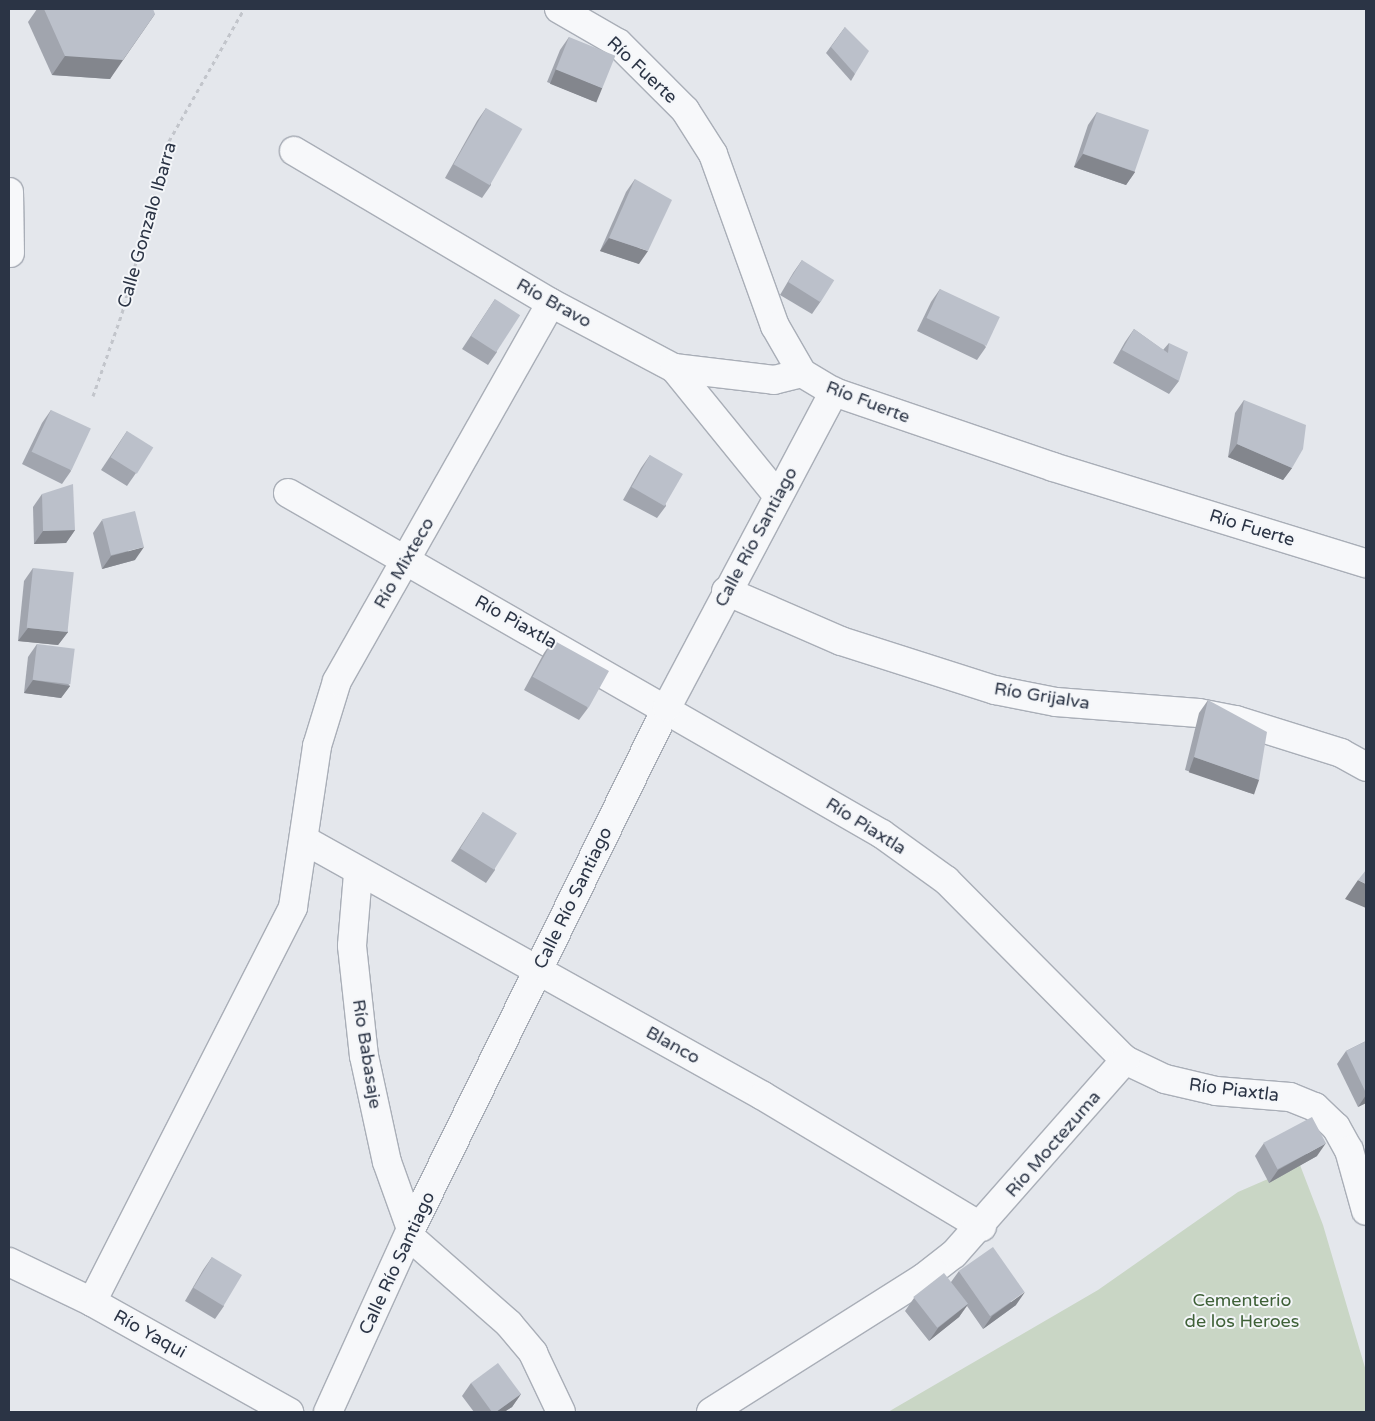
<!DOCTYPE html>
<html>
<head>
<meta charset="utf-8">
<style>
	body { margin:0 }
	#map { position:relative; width:1375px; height:1421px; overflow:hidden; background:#e4e7ec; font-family:"Varela Round",sans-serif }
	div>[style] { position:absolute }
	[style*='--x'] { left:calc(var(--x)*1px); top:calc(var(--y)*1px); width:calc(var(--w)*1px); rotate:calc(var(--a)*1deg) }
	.green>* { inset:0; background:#c9d6c5 }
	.path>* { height:3px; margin-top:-1.5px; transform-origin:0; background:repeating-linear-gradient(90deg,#c2c5cb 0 4px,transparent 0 8px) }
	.roads { filter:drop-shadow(1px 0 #a9aeb7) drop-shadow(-1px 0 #a9aeb7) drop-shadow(0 1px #a9aeb7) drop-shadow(0 -1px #a9aeb7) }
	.minor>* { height:28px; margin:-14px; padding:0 14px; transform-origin:14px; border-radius:14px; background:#f7f8fa }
	.wall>* { inset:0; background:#a1a5ae }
	.shaded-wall>* { inset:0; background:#83868d; transform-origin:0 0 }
	.building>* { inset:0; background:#bbc0ca; transform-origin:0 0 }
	span { translate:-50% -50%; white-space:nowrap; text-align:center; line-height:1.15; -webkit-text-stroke:4px #f4f6f9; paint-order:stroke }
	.street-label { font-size:18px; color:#2b3445 }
	.park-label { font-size:18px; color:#3f6138 }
	.frame { position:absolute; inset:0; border:10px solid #2b3445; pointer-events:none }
</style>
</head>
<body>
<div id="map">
	<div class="green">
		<i style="clip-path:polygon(1300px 1165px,1323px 1225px,1366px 1371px,1366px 1412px,888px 1412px,1098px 1290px,1238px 1192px)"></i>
	</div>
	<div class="path">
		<i style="--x:93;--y:396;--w:88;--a:-70.7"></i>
		<i style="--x:122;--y:313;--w:178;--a:-74.7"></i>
		<i style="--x:169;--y:141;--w:152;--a:-60.4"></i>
	</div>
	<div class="roads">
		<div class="minor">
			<i style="--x:559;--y:9;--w:68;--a:30"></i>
			<i style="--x:618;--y:43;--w:95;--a:45"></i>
			<i style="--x:685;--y:110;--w:52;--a:57.5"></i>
			<i style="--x:713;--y:154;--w:183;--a:70.2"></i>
			<i style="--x:775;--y:326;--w:54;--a:60.1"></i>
			<i style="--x:802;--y:373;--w:37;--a:31"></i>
			<i style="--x:834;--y:392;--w:231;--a:18.9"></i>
			<i style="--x:1053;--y:467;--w:327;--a:17.1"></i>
			<i style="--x:294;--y:151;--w:299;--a:30.6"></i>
			<i style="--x:551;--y:303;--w:139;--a:27.9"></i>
			<i style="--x:674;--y:368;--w:165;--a:50.9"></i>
			<i style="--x:9;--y:192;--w:61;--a:89.1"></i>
			<i style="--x:674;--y:368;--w:101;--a:6.8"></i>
			<i style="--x:774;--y:380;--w:29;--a:-14"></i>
			<i style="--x:288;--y:493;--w:685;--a:29.86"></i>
			<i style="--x:882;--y:834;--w:79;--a:35.7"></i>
			<i style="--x:946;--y:880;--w:254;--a:45.2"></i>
			<i style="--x:1125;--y:1060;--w:44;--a:25.4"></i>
			<i style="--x:1165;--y:1079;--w:52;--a:13.2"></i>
			<i style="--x:1216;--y:1091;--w:74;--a:4.6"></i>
			<i style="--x:1290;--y:1097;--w:27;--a:22"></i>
			<i style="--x:1315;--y:1107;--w:29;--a:44"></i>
			<i style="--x:1336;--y:1127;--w:26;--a:61"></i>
			<i style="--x:1349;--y:1150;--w:63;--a:74.4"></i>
			<i style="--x:726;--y:591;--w:125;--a:23.5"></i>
			<i style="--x:841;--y:641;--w:162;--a:17.7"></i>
			<i style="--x:995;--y:690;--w:62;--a:11.1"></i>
			<i style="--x:1056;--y:702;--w:143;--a:4.4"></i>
			<i style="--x:1199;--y:713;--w:38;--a:11"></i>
			<i style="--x:1236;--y:720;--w:110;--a:17.4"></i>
			<i style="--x:1341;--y:753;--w:29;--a:29"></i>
			<i style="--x:306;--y:841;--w:523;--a:29.16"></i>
			<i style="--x:763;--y:1096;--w:255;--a:30.9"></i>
			<i style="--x:358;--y:874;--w:72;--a:94.8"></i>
			<i style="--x:352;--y:946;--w:111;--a:83.8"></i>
			<i style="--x:364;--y:1056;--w:108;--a:77.8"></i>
			<i style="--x:387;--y:1162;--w:71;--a:70.3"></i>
			<i style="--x:409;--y:1236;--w:133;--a:41.3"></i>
			<i style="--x:509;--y:1324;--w:38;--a:50"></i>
			<i style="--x:533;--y:1353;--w:65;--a:64.6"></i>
			<i style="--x:9;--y:1262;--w:92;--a:25.7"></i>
			<i style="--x:92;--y:1302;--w:226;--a:29.2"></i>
			<i style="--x:92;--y:1302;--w:443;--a:-63"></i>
			<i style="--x:293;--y:907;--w:163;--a:-81.5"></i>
			<i style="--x:317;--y:746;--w:68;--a:-72.9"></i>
			<i style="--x:337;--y:681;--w:434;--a:-60.5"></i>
			<i style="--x:328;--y:1412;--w:201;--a:-65.6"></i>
			<i style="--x:411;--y:1229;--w:581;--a:-63.88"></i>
			<i style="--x:667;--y:707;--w:357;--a:-62.1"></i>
			<i style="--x:711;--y:1412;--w:251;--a:-32.3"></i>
			<i style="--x:923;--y:1278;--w:39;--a:-38"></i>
			<i style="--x:954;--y:1254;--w:259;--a:-48.6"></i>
		</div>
	</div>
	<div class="wall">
		<i style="clip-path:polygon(37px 9px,153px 9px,110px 79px,52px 75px,28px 22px)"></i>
		<i style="clip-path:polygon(845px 27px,855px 74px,851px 81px,826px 53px)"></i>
		<i style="clip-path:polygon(569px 37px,593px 101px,547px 82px,560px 50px)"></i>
		<i style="clip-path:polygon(486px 108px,491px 185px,482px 198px,445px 178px,477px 121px)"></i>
		<i style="clip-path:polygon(1097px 112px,1135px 172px,1126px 185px,1074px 167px,1088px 125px)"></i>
		<i style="clip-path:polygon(635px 179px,639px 264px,600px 251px,626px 192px)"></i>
		<i style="clip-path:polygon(802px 260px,821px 301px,812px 314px,780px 295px,793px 273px)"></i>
		<i style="clip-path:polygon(940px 289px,986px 347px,977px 360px,917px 331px,931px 302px)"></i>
		<i style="clip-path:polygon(495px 299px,497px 352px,488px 365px,462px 349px)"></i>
		<i style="clip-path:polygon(1134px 329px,1163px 350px,1169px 343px,1179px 381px,1169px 394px,1113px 363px,1125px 342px)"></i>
		<i style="clip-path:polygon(1244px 400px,1292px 468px,1283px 480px,1228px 457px,1235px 413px)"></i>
		<i style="clip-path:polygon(51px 410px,71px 471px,62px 484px,22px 464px,42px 423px)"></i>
		<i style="clip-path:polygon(127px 431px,136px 473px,127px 486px,101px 470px)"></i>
		<i style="clip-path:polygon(650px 455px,666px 506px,657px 518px,623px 500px,641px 468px)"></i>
		<i style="clip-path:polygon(42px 494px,75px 530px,66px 543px,34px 544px,33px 507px)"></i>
		<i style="clip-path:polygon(102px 520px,135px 560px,102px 569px,93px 533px)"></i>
		<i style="clip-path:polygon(33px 568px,68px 632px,58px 645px,18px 641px,24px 581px)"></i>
		<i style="clip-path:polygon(553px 640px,588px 708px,579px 720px,524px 690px,544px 653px)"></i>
		<i style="clip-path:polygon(37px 644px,70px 686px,61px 698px,24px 693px,28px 657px)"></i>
		<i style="clip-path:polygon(1208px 700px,1250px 793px,1185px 770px,1199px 713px)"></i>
		<i style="clip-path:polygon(483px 812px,495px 870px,486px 883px,451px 861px)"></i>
		<i style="clip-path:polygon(1366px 1041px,1366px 1103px,1358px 1107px,1337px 1064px,1346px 1051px)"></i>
		<i style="clip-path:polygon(1264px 1143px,1317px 1156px,1269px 1183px,1255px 1156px)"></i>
		<i style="clip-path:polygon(212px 1257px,224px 1306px,215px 1319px,185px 1301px,203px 1270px)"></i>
		<i style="clip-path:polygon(959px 1271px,1016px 1305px,983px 1329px,967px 1306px,959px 1317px,929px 1341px,905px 1311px,914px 1298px,951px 1282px)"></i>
		<i style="clip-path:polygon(471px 1383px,521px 1394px,512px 1407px,504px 1412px,474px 1412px,462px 1396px)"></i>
	</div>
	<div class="shaded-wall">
		<i style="clip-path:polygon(155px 14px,110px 79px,52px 75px,65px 56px)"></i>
		<i style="left:556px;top:69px;width:50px;height:16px;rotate:22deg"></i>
		<i style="clip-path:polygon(1083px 154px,1135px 172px,1126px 185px,1074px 167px)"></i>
		<i style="clip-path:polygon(609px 238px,648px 251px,639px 264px,600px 251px)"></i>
		<i style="clip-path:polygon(1237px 444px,1292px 468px,1283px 480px,1228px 457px)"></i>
		<i style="clip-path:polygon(75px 530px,66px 543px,34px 544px,43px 531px)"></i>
		<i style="clip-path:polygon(144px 547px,135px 560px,102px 569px,111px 556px)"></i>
		<i style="clip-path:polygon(28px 628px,68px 632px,58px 645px,18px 641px)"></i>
		<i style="clip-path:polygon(33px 680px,70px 686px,61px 698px,24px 693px)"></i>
		<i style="left:1194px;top:757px;width:69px;height:16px;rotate:19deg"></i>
		<i style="clip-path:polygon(1358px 880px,1366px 884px,1366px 908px,1345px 899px)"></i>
		<i style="clip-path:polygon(1366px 1095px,1366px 1103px,1358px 1107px)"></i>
		<i style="clip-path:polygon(1326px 1143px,1317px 1156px,1269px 1183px,1278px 1170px)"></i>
		<i style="clip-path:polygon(1025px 1292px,1016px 1305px,983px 1329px,992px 1316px)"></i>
		<i style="clip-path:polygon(968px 1304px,959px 1317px,929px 1341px,938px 1328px)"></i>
		<i style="clip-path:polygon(521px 1394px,512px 1407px,504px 1412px,496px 1412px)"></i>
	</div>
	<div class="building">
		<i style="clip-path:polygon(44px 9px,153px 9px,155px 14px,123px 60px,65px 56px)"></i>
		<i style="clip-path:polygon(845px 27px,869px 51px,855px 74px,831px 47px)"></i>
		<i style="left:569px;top:37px;width:50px;height:35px;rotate:22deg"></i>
		<i style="left:486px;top:108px;width:42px;height:65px;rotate:30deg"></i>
		<i style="left:1097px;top:112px;width:55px;height:44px;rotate:19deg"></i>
		<i style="clip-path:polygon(635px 179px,672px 200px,648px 251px,609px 238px)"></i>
		<i style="left:802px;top:260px;width:38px;height:26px;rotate:32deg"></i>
		<i style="left:940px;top:289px;width:66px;height:32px;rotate:25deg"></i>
		<i style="left:495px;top:299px;width:30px;height:44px;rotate:33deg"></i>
		<i style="clip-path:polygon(1134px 329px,1168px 353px,1169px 343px,1188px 352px,1179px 381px,1122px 350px)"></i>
		<i style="clip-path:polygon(1244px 400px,1306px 425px,1303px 449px,1292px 468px,1237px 444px)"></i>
		<i style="left:51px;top:410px;width:44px;height:46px;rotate:25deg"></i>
		<i style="left:127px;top:431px;width:31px;height:31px;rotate:32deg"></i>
		<i style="left:650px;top:455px;width:38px;height:37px;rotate:30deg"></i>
		<i style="clip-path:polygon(73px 484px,75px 530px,43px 531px,42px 494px)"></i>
		<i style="left:135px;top:511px;width:37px;height:34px;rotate:76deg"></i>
		<i style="left:33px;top:568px;width:41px;height:60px;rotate:6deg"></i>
		<i style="left:553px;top:640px;width:64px;height:42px;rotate:29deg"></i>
		<i style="left:37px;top:644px;width:38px;height:36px;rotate:7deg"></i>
		<i style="clip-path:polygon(1208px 700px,1267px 732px,1259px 780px,1194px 757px)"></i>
		<i style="left:483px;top:812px;width:40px;height:43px;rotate:32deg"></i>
		<i style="clip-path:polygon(1366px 870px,1366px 884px,1358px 880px)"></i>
		<i style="clip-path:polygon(1366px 1041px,1366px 1093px,1346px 1051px)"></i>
		<i style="left:1312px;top:1117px;width:30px;height:55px;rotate:62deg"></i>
		<i style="left:993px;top:1247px;width:55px;height:42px;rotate:55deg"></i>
		<i style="left:212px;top:1257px;width:35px;height:36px;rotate:31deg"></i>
		<i style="left:944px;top:1273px;width:39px;height:39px;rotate:52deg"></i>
		<i style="clip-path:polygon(498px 1363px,521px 1394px,496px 1412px,492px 1412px,471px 1383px)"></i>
	</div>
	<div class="street-label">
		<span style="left:642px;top:70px;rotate:43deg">Río Fuerte</span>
		<span style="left:147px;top:225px;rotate:-74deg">Calle Gonzalo Ibarra</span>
		<span style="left:554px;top:303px;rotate:29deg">Río Bravo</span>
		<span style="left:868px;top:402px;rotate:21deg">Río Fuerte</span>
		<span style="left:1252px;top:528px;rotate:17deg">Río Fuerte</span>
		<span style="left:756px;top:537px;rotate:-62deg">Calle Río Santiago</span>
		<span style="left:404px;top:563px;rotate:-60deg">Río Mixteco</span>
		<span style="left:516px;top:622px;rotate:29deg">Río Piaxtla</span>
		<span style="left:1042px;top:696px;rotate:9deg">Río Grijalva</span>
		<span style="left:866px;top:826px;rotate:32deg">Río Piaxtla</span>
		<span style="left:573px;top:898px;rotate:-64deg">Calle Río Santiago</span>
		<span style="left:673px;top:1045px;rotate:29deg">Blanco</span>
		<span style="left:367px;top:1054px;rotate:81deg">Río Babasaje</span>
		<span style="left:1234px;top:1090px;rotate:7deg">Río Piaxtla</span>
		<span style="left:1053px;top:1144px;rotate:-49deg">Río Moctezuma</span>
		<span style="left:397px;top:1263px;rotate:-65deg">Calle Río Santiago</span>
		<span style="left:150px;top:1334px;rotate:29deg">Río Yaqui</span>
	</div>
	<div class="park-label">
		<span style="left:1242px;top:1311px">Cementerio<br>de los Heroes</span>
	</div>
	<div class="frame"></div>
</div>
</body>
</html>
